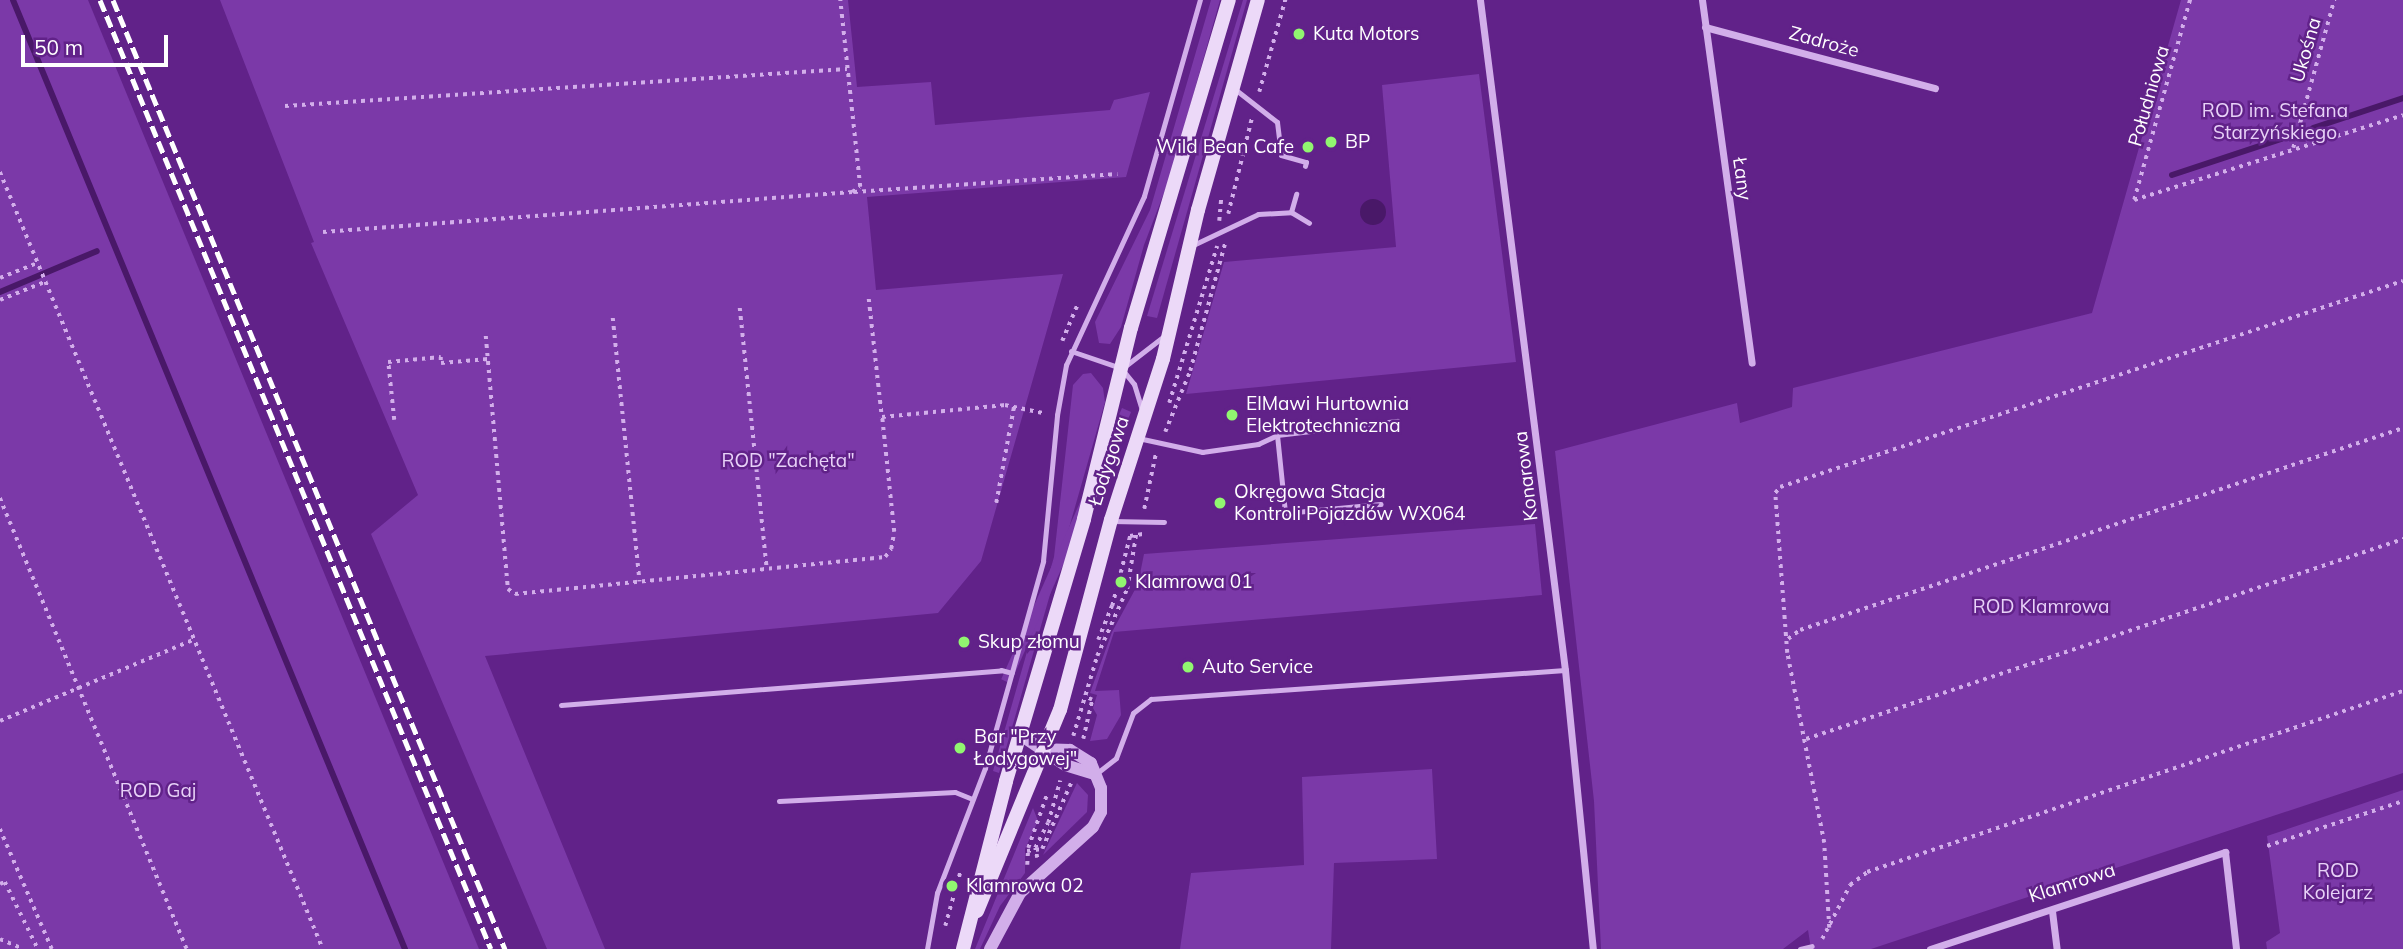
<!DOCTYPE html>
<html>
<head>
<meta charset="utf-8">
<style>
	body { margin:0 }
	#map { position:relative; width:2403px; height:949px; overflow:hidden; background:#612289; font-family:Mulish,sans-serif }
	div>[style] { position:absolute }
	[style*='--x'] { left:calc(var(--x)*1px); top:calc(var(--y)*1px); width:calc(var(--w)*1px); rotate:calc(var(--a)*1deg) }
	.green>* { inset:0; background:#7b39a8; transform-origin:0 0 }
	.water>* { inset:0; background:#491868 }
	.round { border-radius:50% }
	.stream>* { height:6px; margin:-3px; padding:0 3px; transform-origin:3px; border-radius:3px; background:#491868 }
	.path>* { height:3.5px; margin-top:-1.75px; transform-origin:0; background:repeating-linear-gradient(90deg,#d2aeea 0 3.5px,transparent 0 8.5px) }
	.service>* { height:5px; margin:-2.5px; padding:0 2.5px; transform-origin:2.5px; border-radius:2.5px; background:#d2aeea }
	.minor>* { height:7px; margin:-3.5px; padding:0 3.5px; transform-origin:3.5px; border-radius:3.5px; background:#d2aeea }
	.tertiary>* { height:12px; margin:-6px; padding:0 6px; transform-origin:6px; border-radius:6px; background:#d2aeea }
	.secondary>* { height:14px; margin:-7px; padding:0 7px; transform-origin:7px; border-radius:7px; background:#ecd9f8 }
	.rail>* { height:5px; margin-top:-2.5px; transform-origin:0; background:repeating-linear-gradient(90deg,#fff 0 12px,transparent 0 17px) }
	.dots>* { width:19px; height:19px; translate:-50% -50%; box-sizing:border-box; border:4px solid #612289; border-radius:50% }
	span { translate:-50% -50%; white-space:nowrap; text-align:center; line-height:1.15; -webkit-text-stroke:5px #612289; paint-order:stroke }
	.poi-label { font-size:19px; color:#fff }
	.left { translate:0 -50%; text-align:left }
	.right { translate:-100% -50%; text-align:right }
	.street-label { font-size:19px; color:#fff }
	.park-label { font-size:19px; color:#e8d2f8 }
	.scale { position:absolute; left:21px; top:35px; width:147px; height:32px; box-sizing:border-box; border:4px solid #fff; border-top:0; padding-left:9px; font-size:21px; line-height:24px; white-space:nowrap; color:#fff; -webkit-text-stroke:5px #612289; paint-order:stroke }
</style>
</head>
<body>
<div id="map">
	<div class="green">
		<i style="clip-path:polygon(0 0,88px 0,479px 949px,0 949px)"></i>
		<i style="clip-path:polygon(220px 0,848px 0,857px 87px,931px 82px,935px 125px,1110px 110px,1114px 100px,1150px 92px,1126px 177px,867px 197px,876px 290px,1063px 274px,981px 561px,938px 613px,485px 656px,605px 949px,547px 949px,371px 534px,418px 495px,311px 243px,314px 242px)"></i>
		<i style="clip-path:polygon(1211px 0,1220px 0,1170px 177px,1144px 245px,1121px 327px,1110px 344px,1099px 343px,1095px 322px,1150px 210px)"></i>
		<i style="clip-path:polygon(1243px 0,1247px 0,1157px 318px,1147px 316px)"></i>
		<i style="clip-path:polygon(2181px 0,2403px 0,2403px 773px,1871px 949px,1811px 949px,1808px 930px,1783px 949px,1601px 949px,1594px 801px,1555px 451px,1737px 403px,1740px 423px,1792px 407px,1793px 388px,2092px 313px)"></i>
		<i style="clip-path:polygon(1479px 74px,1516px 362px,1186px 394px,1224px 262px,1396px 247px,1382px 85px)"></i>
		<i style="clip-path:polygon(1091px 373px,1103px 388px,1105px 402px,999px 773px,993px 771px,1054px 557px,1073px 385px,1083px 374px)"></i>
		<i style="left:1122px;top:408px;width:10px;height:297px;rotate:24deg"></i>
		<i style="clip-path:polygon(1535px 524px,1542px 595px,1114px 632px,1095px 691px,1119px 690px,1121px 715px,1107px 739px,1090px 741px,1097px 715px,1093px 708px,1097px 695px,1090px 693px,1112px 632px,1138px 584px,1144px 554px)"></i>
		<i style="clip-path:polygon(1432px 769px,1437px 859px,1334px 863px,1331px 949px,1180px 949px,1191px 873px,1304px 865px,1302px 777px)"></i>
		<i style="clip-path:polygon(1077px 783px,1088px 795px,1087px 812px,1043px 855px)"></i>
		<i style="clip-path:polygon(2403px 790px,2403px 949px,2267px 949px,2266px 942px,2280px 933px,2267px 836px)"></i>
		<i style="clip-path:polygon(1033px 808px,1038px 821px,1025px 849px,1025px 873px,1000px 906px,980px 949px,975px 949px)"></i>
	</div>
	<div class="water">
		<i class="round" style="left:1360px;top:199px;width:26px;height:26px"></i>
	</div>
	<div class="stream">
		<i style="--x:13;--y:0;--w:1027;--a:67.56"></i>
		<i style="--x:2313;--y:128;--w:95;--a:-18.4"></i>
		<i style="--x:2172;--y:175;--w:115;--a:-18.3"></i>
		<i style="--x:0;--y:292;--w:105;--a:-22.9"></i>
	</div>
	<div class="path">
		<i style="--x:1259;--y:92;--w:96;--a:-74.2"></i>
		<i style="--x:285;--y:106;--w:563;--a:-3.77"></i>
		<i style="--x:2293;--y:148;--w:154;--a:-74.5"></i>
		<i style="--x:0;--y:172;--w:841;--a:67.43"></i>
		<i style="--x:854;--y:192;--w:264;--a:-3.9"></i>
		<i style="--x:2134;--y:200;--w:282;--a:-17.5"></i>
		<i style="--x:2134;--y:200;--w:208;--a:-74.4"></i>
		<i style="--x:1228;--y:214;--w:100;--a:-76.1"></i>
		<i style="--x:1219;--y:221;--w:24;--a:-85"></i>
		<i style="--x:323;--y:232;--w:531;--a:-4.32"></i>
		<i style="--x:852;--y:192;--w:9;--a:-32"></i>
		<i style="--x:860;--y:187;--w:188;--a:-96.1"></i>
		<i style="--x:0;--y:278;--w:40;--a:-22"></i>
		<i style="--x:869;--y:299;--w:119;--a:83.7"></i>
		<i style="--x:0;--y:300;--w:51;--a:-22"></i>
		<i style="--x:740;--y:308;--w:263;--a:84.1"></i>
		<i style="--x:613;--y:318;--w:265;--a:84.2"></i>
		<i style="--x:486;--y:336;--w:254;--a:85"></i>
		<i style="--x:508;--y:589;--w:9;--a:36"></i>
		<i style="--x:515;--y:594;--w:372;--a:-5.7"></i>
		<i style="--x:885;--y:557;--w:10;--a:-53"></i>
		<i style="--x:891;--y:549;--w:17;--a:-80"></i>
		<i style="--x:894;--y:532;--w:116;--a:-96"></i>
		<i style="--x:882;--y:417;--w:124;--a:-5.6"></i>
		<i style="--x:1005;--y:405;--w:40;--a:12"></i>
		<i style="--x:1062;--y:341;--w:38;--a:-67"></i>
		<i style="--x:1169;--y:403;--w:164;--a:-73"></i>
		<i style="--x:394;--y:420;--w:58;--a:-95.9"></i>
		<i style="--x:388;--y:362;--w:53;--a:-5.4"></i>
		<i style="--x:441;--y:357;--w:6;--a:90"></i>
		<i style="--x:441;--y:363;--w:47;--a:-4.9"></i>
		<i style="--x:1165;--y:432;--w:66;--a:-67.7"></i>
		<i style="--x:1190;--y:371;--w:133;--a:-74.7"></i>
		<i style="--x:0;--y:498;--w:488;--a:67.5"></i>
		<i style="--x:996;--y:503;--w:99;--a:-79.5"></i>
		<i style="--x:1144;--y:509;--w:58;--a:-78.1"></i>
		<i style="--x:1788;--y:639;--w:15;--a:-37"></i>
		<i style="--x:1800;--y:630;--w:636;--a:-18.52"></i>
		<i style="--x:1098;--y:640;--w:37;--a:-68"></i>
		<i style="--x:1112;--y:606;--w:72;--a:-75.6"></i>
		<i style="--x:1130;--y:536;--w:13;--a:-9"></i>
		<i style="--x:0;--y:721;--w:212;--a:-22.8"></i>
		<i style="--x:1073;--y:736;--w:84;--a:-73.3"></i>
		<i style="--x:1097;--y:656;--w:73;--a:-65.9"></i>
		<i style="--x:1127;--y:589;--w:56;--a:-80.7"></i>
		<i style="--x:1083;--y:739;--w:40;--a:-77"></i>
		<i style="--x:1092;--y:700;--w:8;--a:-157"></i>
		<i style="--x:1806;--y:739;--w:630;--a:-18.52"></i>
		<i style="--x:0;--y:829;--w:131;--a:66.6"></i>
		<i style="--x:2267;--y:846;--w:143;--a:-18.3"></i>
		<i style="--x:1027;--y:851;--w:15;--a:-8"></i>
		<i style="--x:1042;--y:849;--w:72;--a:-66.3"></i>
		<i style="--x:1037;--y:858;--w:10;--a:-101"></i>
		<i style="--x:1035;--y:848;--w:28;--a:-63"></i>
		<i style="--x:1048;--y:823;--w:44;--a:-74.1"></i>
		<i style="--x:1027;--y:865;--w:17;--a:-87"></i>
		<i style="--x:1028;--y:848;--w:57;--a:-70.6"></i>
		<i style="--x:0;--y:884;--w:5;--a:-22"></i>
		<i style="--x:5;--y:882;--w:75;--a:63.8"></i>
		<i style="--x:945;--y:926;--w:59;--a:-74.3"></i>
		<i style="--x:1829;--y:928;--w:85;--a:-93.4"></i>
		<i style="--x:1824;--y:843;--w:194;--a:-101"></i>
		<i style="--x:1787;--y:653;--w:160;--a:-94.3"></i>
		<i style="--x:1775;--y:493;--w:8;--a:-50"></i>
		<i style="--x:1780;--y:487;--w:656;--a:-18.3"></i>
		<i style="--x:0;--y:939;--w:25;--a:23"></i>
		<i style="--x:1822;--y:939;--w:61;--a:-62.6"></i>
		<i style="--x:1850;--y:885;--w:21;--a:-37"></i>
		<i style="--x:1867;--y:872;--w:566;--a:-18.66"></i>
	</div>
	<div class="service">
		<i style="--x:1236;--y:90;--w:52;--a:38"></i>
		<i style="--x:1277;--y:122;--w:33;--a:83"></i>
		<i style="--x:1281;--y:155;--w:26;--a:16"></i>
		<i style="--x:1306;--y:162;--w:4;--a:104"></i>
		<i style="--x:1291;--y:212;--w:21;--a:31"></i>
		<i style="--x:1191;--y:246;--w:74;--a:-25.5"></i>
		<i style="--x:1258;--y:214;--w:33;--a:-3"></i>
		<i style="--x:1291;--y:212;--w:19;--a:-74"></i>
		<i style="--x:1071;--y:351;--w:53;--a:18.8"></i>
		<i style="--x:1121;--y:368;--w:21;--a:51"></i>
		<i style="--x:1134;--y:384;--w:27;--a:73"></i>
		<i style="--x:1124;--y:367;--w:49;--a:-37.6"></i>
		<i style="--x:1277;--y:435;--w:78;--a:84.1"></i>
		<i style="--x:1285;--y:513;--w:96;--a:-5.4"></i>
		<i style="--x:1138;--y:438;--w:66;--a:12.3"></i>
		<i style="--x:1202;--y:452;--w:57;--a:-8.1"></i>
		<i style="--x:1258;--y:444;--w:21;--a:-25"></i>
		<i style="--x:1277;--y:435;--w:121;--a:-6.7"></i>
		<i style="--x:1240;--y:517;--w:45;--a:-5.1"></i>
		<i style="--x:1111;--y:521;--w:53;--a:1.1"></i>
		<i style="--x:561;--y:705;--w:441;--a:-4.5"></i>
		<i style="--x:1001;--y:670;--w:11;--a:15"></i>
		<i style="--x:1097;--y:773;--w:24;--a:-38"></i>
		<i style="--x:1116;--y:758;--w:48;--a:-69.3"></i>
		<i style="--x:1133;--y:713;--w:23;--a:-38"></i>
		<i style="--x:1151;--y:699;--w:415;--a:-4"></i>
		<i style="--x:779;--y:801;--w:176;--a:-2.9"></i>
		<i style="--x:955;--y:792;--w:18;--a:22"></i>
		<i style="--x:927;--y:949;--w:57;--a:-79.9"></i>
		<i style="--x:937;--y:893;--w:134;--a:-69"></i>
		<i style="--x:985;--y:768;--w:215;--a:-74.3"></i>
		<i style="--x:1043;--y:561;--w:147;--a:-84.5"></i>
		<i style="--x:1057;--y:415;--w:51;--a:-79.8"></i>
		<i style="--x:1066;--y:365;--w:186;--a:-65.2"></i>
		<i style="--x:1144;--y:196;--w:204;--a:-74.1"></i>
		<i style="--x:1800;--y:949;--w:12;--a:-14"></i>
	</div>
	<div class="minor">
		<i style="--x:1480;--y:0;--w:675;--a:82.77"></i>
		<i style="--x:1565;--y:670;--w:280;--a:84.3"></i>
		<i style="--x:1702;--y:0;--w:366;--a:82.2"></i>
		<i style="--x:1705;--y:27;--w:238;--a:14.9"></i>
		<i style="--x:2052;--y:911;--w:38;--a:83"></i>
		<i style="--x:1930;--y:949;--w:311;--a:-18.2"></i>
		<i style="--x:2225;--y:852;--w:98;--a:83.5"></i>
	</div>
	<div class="tertiary">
		<i style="--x:1022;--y:736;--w:52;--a:34"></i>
		<i style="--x:1065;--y:765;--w:30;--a:17"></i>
		<i style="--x:990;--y:949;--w:64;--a:-61.8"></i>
		<i style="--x:1020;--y:893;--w:98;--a:-42.1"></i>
		<i style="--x:1093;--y:827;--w:17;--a:-62"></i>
		<i style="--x:1101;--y:812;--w:24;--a:-90"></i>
		<i style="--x:1101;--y:788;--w:27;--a:-112"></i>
		<i style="--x:1091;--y:763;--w:25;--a:-148"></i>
		<i style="--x:1070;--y:750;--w:24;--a:-178"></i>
	</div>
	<div class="secondary">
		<i style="--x:977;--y:911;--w:217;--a:-67.6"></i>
		<i style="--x:1060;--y:710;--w:197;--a:-75"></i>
		<i style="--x:1111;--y:520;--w:169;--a:-72.1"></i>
		<i style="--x:1163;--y:359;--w:153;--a:-76.8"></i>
		<i style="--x:1198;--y:210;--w:218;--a:-74.1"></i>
		<i style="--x:963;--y:949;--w:173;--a:-75.6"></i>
		<i style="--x:1006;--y:781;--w:273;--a:-73.4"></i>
		<i style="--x:1084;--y:519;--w:197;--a:-76.2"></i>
		<i style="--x:1131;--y:328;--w:342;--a:-73.4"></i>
	</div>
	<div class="rail">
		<i style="--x:100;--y:0;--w:1026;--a:67.61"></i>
		<i style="--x:113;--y:0;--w:1027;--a:67.56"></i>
	</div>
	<div class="dots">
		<i style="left:1299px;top:34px;background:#91f670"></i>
		<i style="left:1331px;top:142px;background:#91f670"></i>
		<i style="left:1308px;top:147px;background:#91f670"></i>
		<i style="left:1232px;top:415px;background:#91f670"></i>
		<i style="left:1220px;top:503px;background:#91f670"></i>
		<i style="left:1121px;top:582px;background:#91f670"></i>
		<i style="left:964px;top:642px;background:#91f670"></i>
		<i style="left:1188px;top:667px;background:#91f670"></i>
		<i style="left:960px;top:748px;background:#91f670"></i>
		<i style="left:952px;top:886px;background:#91f670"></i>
	</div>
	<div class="poi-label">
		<span class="left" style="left:1313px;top:34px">Kuta Motors</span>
		<span class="left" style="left:1345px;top:142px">BP</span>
		<span class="right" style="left:1294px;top:147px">Wild Bean Cafe</span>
		<span class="left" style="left:1246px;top:415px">ElMawi Hurtownia<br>Elektrotechniczna</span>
		<span class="left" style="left:1234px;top:503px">Okręgowa Stacja<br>Kontroli Pojazdów WX064</span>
		<span class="left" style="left:1135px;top:582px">Klamrowa 01</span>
		<span class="left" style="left:978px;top:642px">Skup złomu</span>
		<span class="left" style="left:1202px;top:667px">Auto Service</span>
		<span class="left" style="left:974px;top:748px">Bar "Przy<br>Łodygowej"</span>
		<span class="left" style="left:966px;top:886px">Klamrowa 02</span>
	</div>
	<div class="street-label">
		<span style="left:1824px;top:42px;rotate:15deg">Zadroże</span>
		<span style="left:2306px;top:50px;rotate:-74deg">Ukośna</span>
		<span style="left:2149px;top:96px;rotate:-74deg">Południowa</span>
		<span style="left:1742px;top:179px;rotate:82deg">Łany</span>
		<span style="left:1109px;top:461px;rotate:-72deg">Łodygowa</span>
		<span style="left:1526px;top:476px;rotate:-97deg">Konarowa</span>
		<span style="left:2072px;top:883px;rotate:-18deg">Klamrowa</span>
	</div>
	<div class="park-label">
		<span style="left:2275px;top:122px">ROD im. Stefana<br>Starzyńskiego</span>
		<span style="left:788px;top:461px">ROD "Zachęta"</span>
		<span style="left:2041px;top:607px">ROD Klamrowa</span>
		<span style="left:158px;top:791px">ROD Gaj</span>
		<span style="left:2338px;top:882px">ROD<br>Kolejarz</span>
	</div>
	<div class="scale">50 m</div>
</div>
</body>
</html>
